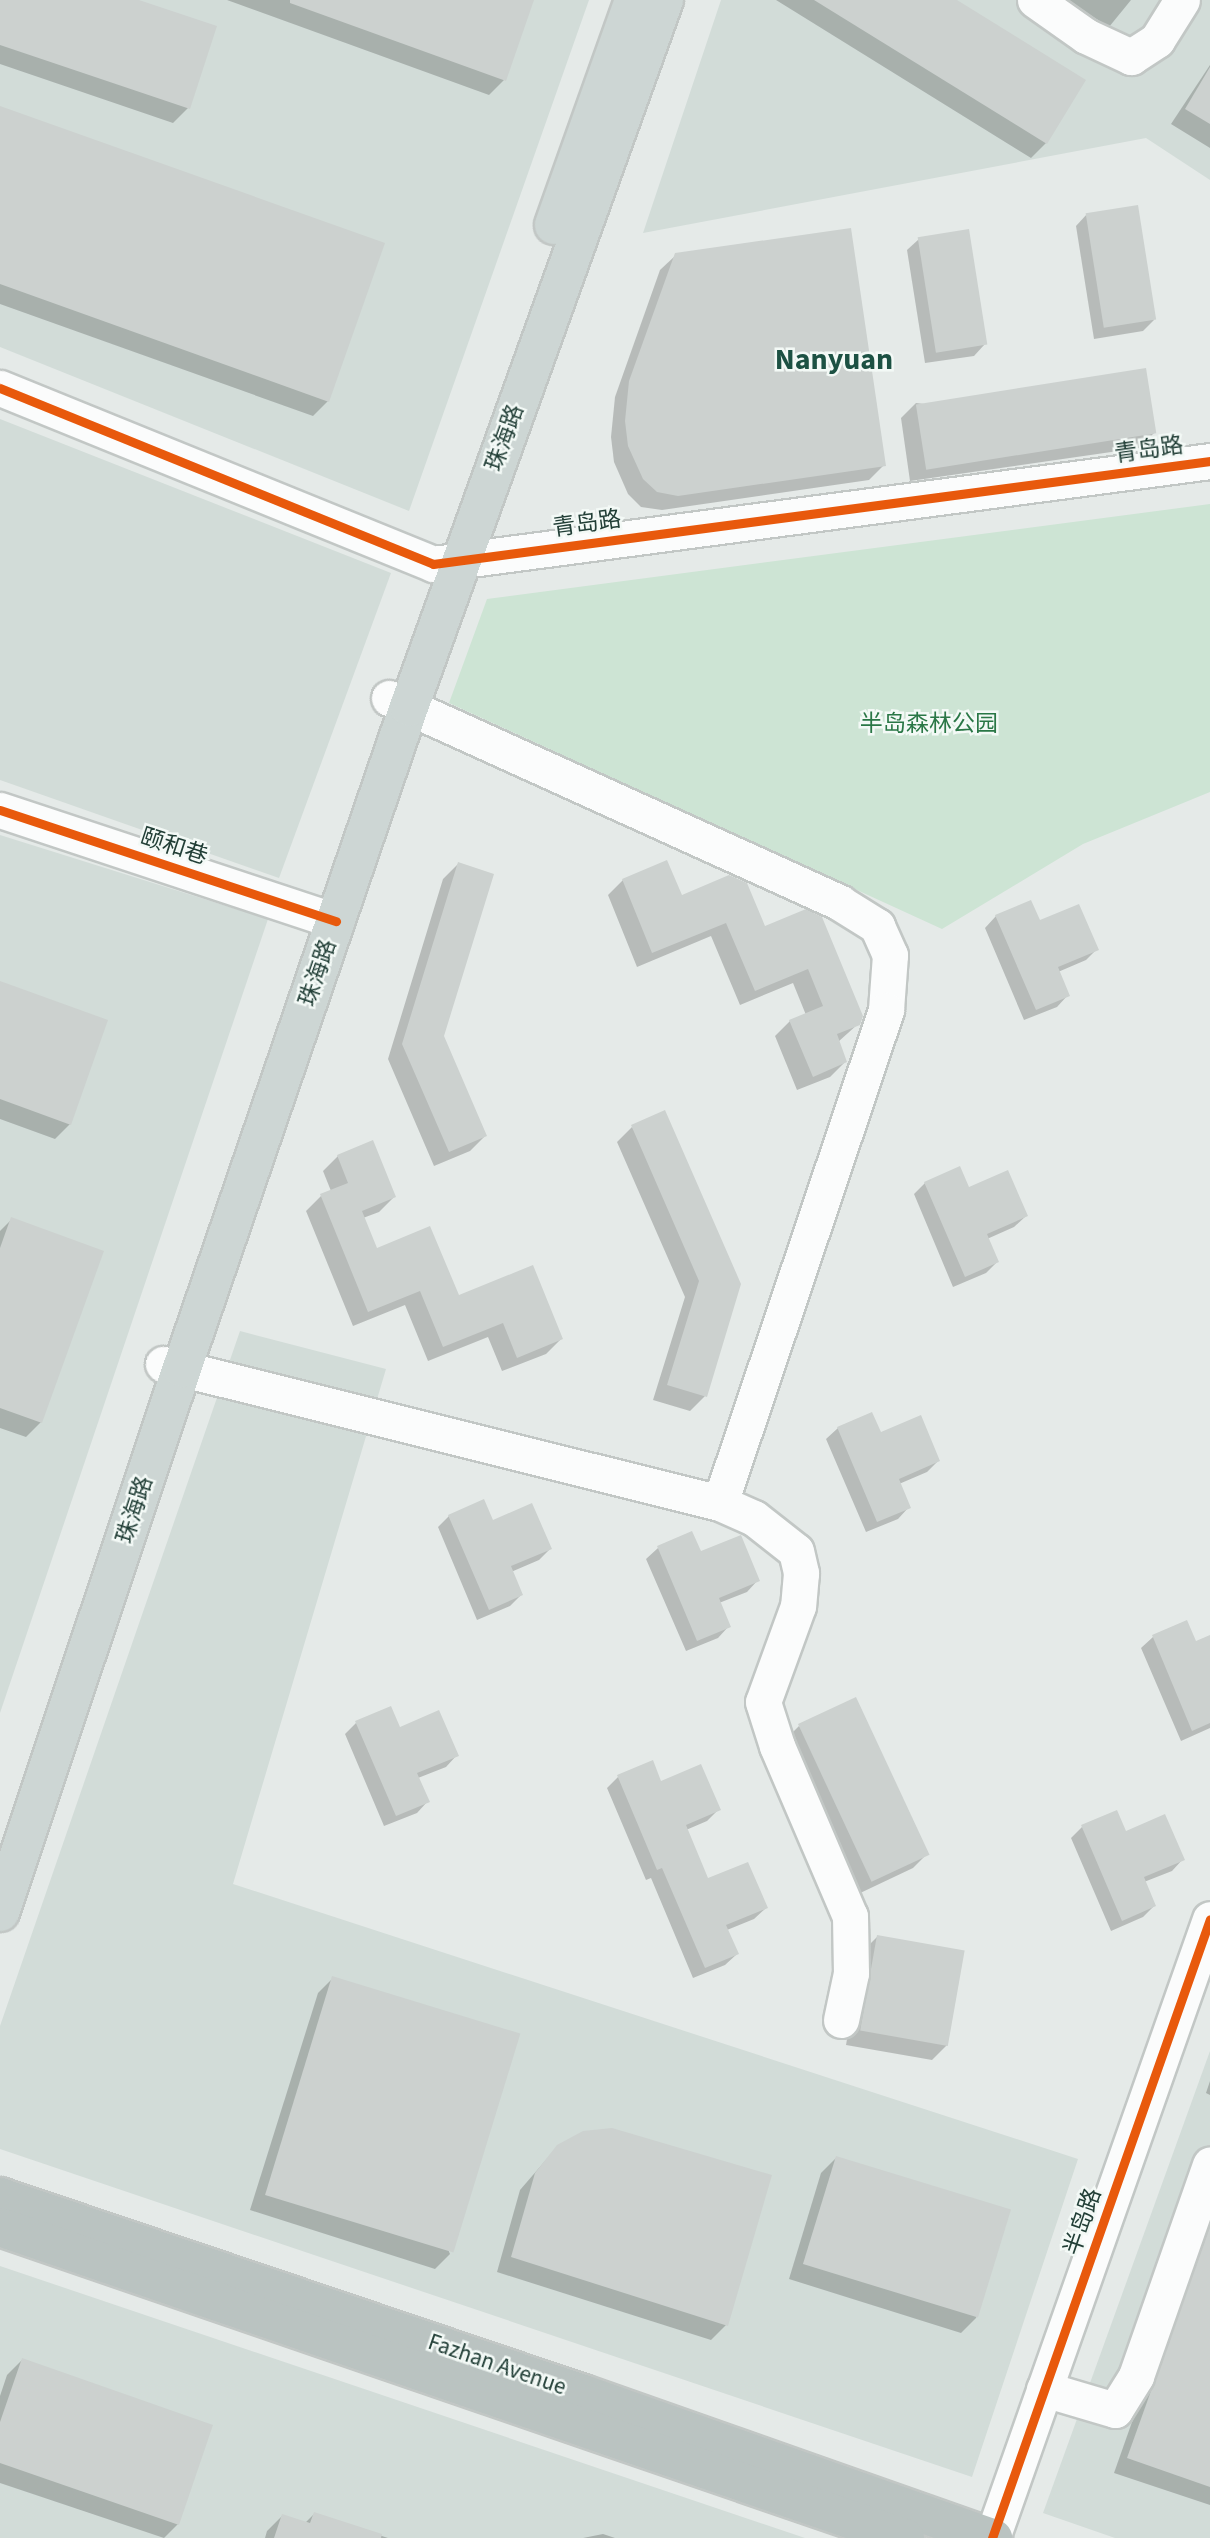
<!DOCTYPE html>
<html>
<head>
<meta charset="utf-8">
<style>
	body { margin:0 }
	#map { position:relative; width:1210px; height:2538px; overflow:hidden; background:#e5eae8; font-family:"Source Sans 3","Noto Sans SC",sans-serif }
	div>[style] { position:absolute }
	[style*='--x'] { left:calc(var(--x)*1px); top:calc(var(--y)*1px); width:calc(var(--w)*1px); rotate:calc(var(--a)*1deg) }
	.built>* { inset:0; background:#d2dcd8 }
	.green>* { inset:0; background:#cde4d4 }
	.shadow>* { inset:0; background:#0003 }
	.building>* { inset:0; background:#ccd1cf; transform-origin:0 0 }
	.roads { filter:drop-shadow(2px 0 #c2c7c5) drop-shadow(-2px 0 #c2c7c5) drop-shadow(0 2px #c2c7c5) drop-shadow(0 -2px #c2c7c5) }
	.minor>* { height:35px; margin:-17.5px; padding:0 17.5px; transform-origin:17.5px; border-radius:17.5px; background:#fbfcfc }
	.major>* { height:38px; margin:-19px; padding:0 19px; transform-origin:19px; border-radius:19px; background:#cdd6d4 }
	.highway>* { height:38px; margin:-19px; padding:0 19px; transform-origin:19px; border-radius:19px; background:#bac3c1 }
	.cycleway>* { height:9px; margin:-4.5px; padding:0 4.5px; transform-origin:4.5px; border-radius:4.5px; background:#e8590c }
	span { translate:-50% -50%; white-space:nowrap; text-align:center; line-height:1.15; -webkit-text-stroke:5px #f3f9f6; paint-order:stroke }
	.street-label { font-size:23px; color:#213e36 }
	.park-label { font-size:23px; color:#2a7746 }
	.district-label { font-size:30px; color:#1c5143; font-weight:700 }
</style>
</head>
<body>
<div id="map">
	<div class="built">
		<i style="clip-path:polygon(0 0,589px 0,409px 511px,0 347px)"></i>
		<i style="clip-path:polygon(721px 0,1210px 0,1210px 180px,1146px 138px,643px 233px)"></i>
		<i style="clip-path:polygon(0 419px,391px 573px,279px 878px,0 780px)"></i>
		<i style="clip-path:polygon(0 835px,268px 919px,0 1713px)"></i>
		<i style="clip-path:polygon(240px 1331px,386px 1369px,233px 1884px,1078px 2159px,972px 2477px,0 2149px,0 2026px)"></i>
		<i style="clip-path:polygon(1210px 2051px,1210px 2538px,1115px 2538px,1043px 2513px)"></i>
		<i style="clip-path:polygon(0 2266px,805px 2538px,0 2538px)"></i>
	</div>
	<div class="green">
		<i style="clip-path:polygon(1210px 504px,1210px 792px,1083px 844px,942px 929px,449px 703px,487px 599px)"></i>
	</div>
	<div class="shadow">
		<i style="clip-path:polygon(0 0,134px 0,188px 108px,173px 123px,0 64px)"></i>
		<i style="clip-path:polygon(227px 0,533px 0,504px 80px,489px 95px)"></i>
		<i style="clip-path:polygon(776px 0,954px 0,1046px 143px,1031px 158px)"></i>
		<i style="clip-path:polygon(1066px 0,1131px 0,1109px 27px)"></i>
		<i style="clip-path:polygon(1210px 65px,1210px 148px,1171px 124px)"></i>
		<i style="clip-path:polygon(0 108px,328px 401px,313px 416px,0 304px)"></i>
		<i style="clip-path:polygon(1087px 214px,1154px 320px,1143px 331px,1094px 339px,1076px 226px)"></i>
		<i style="clip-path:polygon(919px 239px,985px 344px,974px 356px,925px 363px,907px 250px)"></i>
		<i style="clip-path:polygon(676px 255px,884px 465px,869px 480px,662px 510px,641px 507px,628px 494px,614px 462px,611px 437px,615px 397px,660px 270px)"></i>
		<i style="clip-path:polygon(916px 403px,1154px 433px,1139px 448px,910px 481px,901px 418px)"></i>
		<i style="clip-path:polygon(458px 864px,442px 1036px,485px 1136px,470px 1151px,434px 1166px,388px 1059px,443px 879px)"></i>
		<i style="clip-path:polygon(623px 880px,681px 897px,764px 928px,805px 911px,858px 1024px,838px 1042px,845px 1062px,830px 1077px,797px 1090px,775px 1036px,790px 1021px,806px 1015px,793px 983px,740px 1005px,711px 936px,637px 967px,608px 895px)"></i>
		<i style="clip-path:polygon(996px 916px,1039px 922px,1097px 949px,1086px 960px,1058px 972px,1068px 995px,1057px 1007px,1024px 1020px,985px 928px)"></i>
		<i style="clip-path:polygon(0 983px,70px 1124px,55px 1139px,0 1119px)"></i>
		<i style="clip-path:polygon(632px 1127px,739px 1284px,705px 1396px,690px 1411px,653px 1400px,685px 1297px,617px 1142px)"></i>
		<i style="clip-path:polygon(338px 1156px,394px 1197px,379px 1212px,363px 1218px,376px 1250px,458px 1297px,561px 1339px,546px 1354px,502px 1371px,488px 1337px,428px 1361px,405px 1305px,353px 1326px,306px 1211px,321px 1196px,331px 1191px,323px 1171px)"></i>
		<i style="clip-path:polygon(925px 1183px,968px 1189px,1026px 1216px,1014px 1227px,987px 1239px,997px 1262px,986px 1273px,953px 1287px,914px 1194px)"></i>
		<i style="clip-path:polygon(12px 1219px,41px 1422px,26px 1437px,0 1428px,0 1231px)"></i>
		<i style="clip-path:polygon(838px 1428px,938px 1461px,927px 1472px,899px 1484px,909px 1507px,898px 1519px,866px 1532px,826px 1439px)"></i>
		<i style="clip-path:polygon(449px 1516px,492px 1522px,550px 1549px,539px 1560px,511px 1572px,521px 1595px,510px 1606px,477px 1620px,438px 1527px)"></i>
		<i style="clip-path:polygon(691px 1533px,700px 1554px,758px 1580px,747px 1592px,719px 1603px,729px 1626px,718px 1638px,686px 1651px,646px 1559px,658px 1548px)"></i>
		<i style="clip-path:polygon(1186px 1622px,1195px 1643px,1210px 1637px,1210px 1728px,1181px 1741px,1141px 1648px,1153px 1637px)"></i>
		<i style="clip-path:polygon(356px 1723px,457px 1755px,446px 1767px,418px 1778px,428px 1801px,417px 1813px,384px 1826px,345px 1734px)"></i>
		<i style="clip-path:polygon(799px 1726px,928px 1853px,913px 1868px,856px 1895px,784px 1741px)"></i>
		<i style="clip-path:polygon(618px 1777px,660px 1783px,718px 1810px,707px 1821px,686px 1830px,707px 1881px,766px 1908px,754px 1919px,727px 1930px,737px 1954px,725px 1965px,693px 1978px,651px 1878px,646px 1880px,607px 1788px)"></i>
		<i style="clip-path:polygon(1082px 1827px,1125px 1833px,1183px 1859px,1172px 1871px,1144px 1882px,1154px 1906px,1143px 1917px,1111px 1931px,1071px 1838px)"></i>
		<i style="clip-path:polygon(877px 1937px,947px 2045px,932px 2060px,846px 2045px,862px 1952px)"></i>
		<i style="clip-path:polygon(333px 1978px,450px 2254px,435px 2269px,250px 2210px,318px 1993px)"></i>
		<i style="clip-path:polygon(1210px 2081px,1210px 2095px,1206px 2093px)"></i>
		<i style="clip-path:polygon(558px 2146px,726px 2325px,711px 2340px,497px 2272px,520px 2190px)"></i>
		<i style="clip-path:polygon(836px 2158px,1008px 2212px,976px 2318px,961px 2333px,789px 2279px,821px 2173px)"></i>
		<i style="clip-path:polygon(1210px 2201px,1210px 2505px,1114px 2473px)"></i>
		<i style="clip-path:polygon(22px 2360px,178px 2524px,164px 2538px,0 2483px,0 2396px,7px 2375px)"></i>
		<i style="clip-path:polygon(314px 2514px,388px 2538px,265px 2538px,267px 2531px,282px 2516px,305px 2523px)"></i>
		<i style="clip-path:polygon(603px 2534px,615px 2538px,582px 2538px,583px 2538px)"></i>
	</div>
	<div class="building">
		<i style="clip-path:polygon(0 0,139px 0,217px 26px,190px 109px,0 45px)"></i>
		<i style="clip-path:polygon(290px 0,534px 0,506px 81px,290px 3px)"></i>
		<i style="clip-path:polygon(814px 0,957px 0,1086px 80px,1047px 144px)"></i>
		<i style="clip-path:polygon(1210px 67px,1210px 124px,1185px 109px)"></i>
		<i style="clip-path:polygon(0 106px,385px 243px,329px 402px,0 284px)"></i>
		<i style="left:1138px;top:205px;width:116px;height:53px;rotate:81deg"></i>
		<i style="clip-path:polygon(851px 228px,886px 466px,678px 496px,657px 492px,643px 479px,628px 446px,625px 421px,629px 381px,675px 253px)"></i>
		<i style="left:969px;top:229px;width:117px;height:52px;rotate:81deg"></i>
		<i style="left:1146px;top:368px;width:66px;height:233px;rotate:81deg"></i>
		<i style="clip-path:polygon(667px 860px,682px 895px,729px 875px,747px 883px,765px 926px,806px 909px,822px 917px,863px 1016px,860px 1025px,837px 1034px,847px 1062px,813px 1077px,789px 1020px,823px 1006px,808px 969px,755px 991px,726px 923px,652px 953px,622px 879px)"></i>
		<i style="clip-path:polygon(458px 862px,494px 874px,444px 1036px,487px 1136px,449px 1152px,402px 1044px)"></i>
		<i style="clip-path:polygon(1031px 900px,1040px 920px,1079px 904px,1099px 950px,1058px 967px,1070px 996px,1036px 1010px,995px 915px)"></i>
		<i style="clip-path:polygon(0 981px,108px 1020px,71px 1125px,0 1099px)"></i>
		<i style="clip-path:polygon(665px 1110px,741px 1284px,707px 1397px,667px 1385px,699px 1281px,631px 1125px)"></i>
		<i style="clip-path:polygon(373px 1140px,396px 1197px,362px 1211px,377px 1248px,430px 1226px,459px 1295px,533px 1265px,563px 1339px,517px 1358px,503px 1323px,443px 1347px,420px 1291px,368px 1312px,320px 1194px,348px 1183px,337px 1155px)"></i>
		<i style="clip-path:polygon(960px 1166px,969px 1187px,1008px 1170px,1028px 1216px,987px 1234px,999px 1262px,965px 1277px,924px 1182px)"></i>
		<i style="clip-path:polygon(11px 1217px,104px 1251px,42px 1423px,0 1408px,0 1248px)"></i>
		<i style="clip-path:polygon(872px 1412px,881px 1432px,921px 1415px,940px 1461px,899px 1479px,911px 1508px,877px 1522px,837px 1427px)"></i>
		<i style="clip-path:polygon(484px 1499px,493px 1520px,532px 1503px,552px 1549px,511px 1566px,523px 1595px,489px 1610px,448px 1515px)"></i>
		<i style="clip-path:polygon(692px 1531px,701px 1551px,741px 1535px,760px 1581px,719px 1598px,731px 1627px,697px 1641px,657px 1546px)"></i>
		<i style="clip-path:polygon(1187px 1620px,1196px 1641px,1210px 1635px,1210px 1723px,1192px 1731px,1152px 1635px)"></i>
		<i style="left:856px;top:1697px;width:174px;height:64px;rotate:65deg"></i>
		<i style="clip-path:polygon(391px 1706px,400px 1727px,439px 1710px,459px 1756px,417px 1773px,430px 1802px,396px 1816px,355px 1721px)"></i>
		<i style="clip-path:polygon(653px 1760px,661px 1781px,701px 1764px,721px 1810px,686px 1825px,708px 1878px,748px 1862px,768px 1908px,726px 1925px,739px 1954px,705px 1968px,662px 1868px,657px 1870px,617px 1775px)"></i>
		<i style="clip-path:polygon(1117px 1810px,1126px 1831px,1165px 1814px,1185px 1860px,1144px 1877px,1156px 1906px,1122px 1921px,1081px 1825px)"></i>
		<i style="left:877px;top:1935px;width:89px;height:97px;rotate:10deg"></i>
		<i style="left:332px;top:1976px;width:197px;height:229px;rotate:17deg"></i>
		<i style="clip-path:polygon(612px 2128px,772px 2175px,728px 2326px,511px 2257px,535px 2173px,557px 2145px,583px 2131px)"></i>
		<i style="left:836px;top:2156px;width:183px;height:113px;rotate:17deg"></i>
		<i style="clip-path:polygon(1210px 2226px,1210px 2487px,1127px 2458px)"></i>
		<i style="clip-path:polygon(22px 2358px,213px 2425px,179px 2525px,0 2463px,0 2422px)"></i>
		<i style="clip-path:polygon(314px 2512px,382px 2534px,381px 2538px,274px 2538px,282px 2514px,310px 2523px)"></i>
	</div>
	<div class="roads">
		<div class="minor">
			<i style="--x:1035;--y:0;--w:62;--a:35.2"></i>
			<i style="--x:1086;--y:36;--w:50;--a:25"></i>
			<i style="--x:1131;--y:57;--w:31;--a:-33"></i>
			<i style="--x:1157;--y:40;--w:47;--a:-58"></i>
			<i style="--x:0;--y:388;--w:467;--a:22.1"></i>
			<i style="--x:433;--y:564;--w:784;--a:-7.55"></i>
			<i style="--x:389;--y:698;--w:495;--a:24.4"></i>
			<i style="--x:840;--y:903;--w:44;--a:31.9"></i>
			<i style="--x:877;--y:926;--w:32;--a:66"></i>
			<i style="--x:890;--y:955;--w:55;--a:94.2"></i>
			<i style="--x:886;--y:1010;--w:520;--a:108.61"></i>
			<i style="--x:0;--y:810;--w:354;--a:18.3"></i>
			<i style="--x:163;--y:1364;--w:574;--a:14.01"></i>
			<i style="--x:720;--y:1503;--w:37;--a:24"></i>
			<i style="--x:754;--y:1518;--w:53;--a:38.2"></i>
			<i style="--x:796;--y:1551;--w:23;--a:77"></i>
			<i style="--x:801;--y:1573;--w:33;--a:95"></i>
			<i style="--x:798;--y:1606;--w:102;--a:110"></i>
			<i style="--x:763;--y:1702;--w:46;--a:72.3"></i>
			<i style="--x:777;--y:1746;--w:185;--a:66.8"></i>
			<i style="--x:850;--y:1916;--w:57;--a:89"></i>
			<i style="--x:851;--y:1973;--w:48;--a:102"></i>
			<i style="--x:1044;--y:2389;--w:74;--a:16.5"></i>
			<i style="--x:1115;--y:2410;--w:40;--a:-58"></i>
			<i style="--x:1136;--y:2376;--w:224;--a:-70.7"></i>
			<i style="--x:992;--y:2538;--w:656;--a:-70.6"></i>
		</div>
		<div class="major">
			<i style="--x:554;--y:225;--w:239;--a:-70.4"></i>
			<i style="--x:0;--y:1912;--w:574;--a:-71.5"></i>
			<i style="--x:182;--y:1368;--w:699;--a:-71.05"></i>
			<i style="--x:409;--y:707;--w:752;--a:-70.17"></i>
		</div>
		<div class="highway">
			<i style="--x:0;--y:2197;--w:615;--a:18.67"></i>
			<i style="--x:583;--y:2394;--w:435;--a:19.4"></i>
			<i style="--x:0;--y:2227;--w:957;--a:18.97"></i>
		</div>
	</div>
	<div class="cycleway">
		<i style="--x:0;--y:388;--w:467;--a:22.1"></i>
		<i style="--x:433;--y:564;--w:784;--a:-7.55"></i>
		<i style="--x:0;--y:810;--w:354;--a:18.3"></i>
		<i style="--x:992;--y:2538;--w:656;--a:-70.6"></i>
	</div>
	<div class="street-label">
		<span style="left:505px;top:438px;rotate:-70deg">珠海路</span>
		<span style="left:1149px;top:450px;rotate:-8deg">青岛路</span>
		<span style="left:587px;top:524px;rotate:-8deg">青岛路</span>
		<span style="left:174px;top:847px;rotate:18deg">颐和巷</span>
		<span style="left:318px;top:973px;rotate:-71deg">珠海路</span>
		<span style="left:135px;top:1510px;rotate:-72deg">珠海路</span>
		<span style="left:1083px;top:2222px;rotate:-71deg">半岛路</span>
		<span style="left:497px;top:2365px;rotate:19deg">Fazhan Avenue</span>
	</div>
	<div class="park-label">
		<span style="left:929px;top:724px">半岛森林公园</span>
	</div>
	<div class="district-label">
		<span style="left:834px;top:360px">Nanyuan</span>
	</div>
</div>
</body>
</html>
